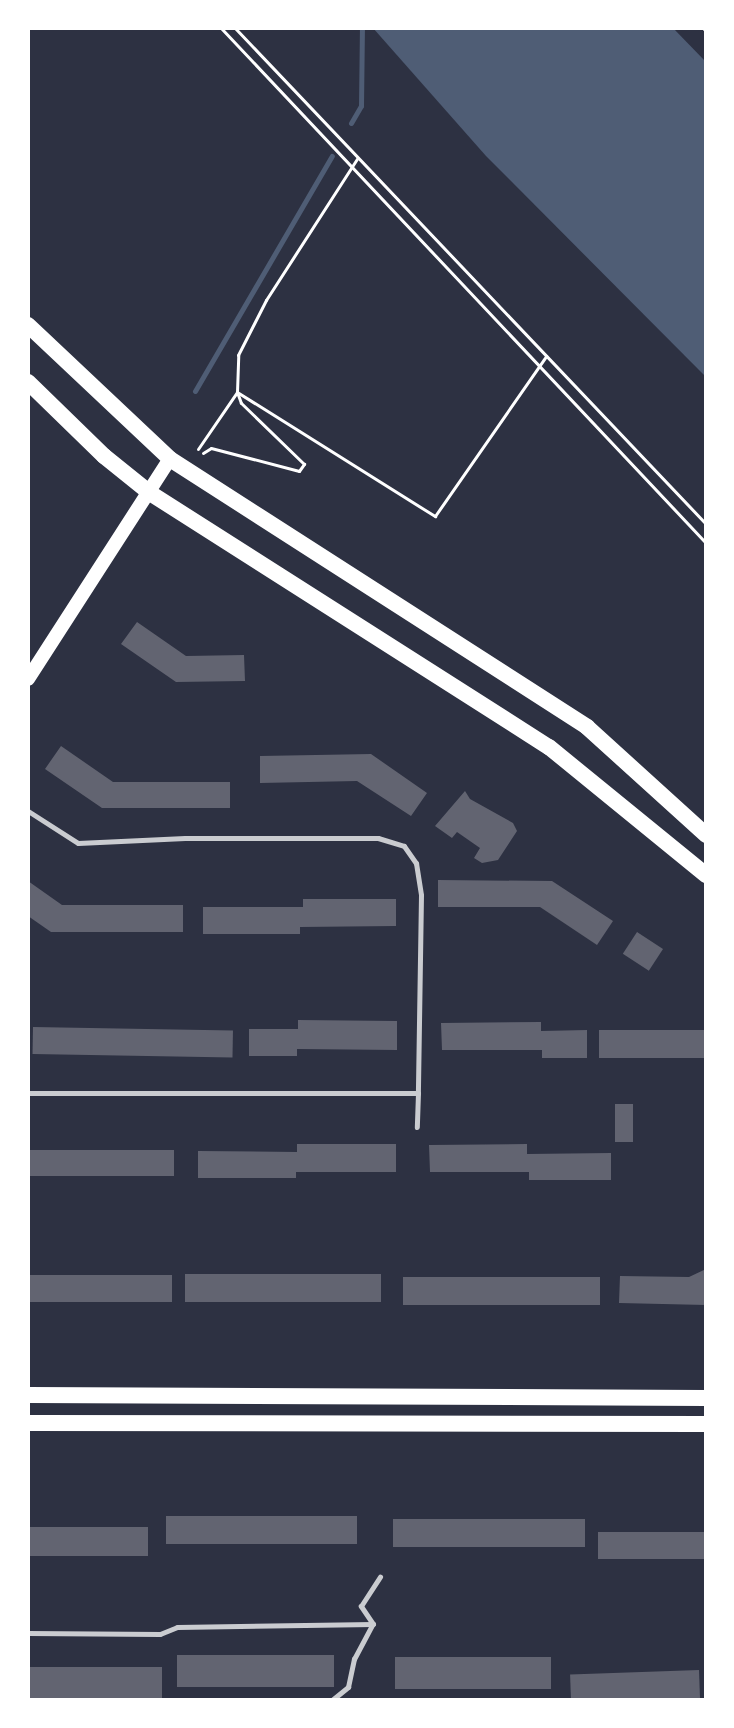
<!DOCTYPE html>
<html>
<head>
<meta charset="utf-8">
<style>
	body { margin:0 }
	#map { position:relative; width:734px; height:1728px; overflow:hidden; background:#2d3142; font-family:Roboto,sans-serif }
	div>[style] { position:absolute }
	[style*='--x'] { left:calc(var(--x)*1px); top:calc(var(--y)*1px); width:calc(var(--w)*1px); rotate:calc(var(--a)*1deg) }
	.water>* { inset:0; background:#4f5d75 }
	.stream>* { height:5px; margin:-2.5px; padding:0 2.5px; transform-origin:2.5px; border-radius:2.5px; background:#4f5d75 }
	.building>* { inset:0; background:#626471; transform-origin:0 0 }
	.path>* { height:3px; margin:-1.5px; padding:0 1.5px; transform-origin:1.5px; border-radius:1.5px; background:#fff }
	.service>* { height:5px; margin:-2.5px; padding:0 2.5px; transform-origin:2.5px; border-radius:2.5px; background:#caccd0 }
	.secondary>* { height:14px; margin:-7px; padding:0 7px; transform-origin:7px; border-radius:7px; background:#fff }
	.primary>* { height:16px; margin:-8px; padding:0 8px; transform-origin:8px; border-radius:8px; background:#fff }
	span { translate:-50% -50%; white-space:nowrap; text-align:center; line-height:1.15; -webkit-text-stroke:7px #fff; paint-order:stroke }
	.frame { position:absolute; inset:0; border:30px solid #fff; pointer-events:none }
</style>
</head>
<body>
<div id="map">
	<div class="water">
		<i style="clip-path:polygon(373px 28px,673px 28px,706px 62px,706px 377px,486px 156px)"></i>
	</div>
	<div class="stream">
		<i style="--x:351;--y:123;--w:20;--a:-60"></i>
		<i style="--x:361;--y:106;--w:78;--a:-89.3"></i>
		<i style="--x:195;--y:391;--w:272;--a:-59.8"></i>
	</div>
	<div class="building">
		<i style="clip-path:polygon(137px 622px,186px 656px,244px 655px,245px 681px,176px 682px,121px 644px)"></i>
		<i style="clip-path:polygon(61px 746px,113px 782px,230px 782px,230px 808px,102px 808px,45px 769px)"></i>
		<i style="clip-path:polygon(371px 754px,427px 793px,411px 816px,357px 781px,260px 783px,260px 756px)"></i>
		<i style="clip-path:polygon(465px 791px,470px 799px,513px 823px,517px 831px,498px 860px,482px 863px,474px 858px,480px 848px,457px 832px,452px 838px,435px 826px)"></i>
		<i style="clip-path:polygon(438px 880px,552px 881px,613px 921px,597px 945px,540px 907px,438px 907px)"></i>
		<i style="clip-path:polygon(28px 881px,62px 905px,183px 905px,183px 932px,51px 932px,28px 916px)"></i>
		<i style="clip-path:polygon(303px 899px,396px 899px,396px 926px,300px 927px,300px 934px,203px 934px,203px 907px,303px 907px)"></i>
		<i style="left:637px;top:932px;width:31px;height:26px;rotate:33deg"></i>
		<i style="clip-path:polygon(298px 1020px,397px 1021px,397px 1050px,297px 1049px,297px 1056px,249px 1056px,249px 1029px,298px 1029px)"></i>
		<i style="clip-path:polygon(541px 1022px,541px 1031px,587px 1030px,587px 1058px,542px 1058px,542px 1050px,442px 1050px,441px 1023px)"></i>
		<i style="left:33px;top:1027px;width:200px;height:27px;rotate:1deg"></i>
		<i style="left:599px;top:1030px;width:107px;height:28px"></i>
		<i style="left:615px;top:1104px;width:18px;height:38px"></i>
		<i style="clip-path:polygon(297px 1144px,396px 1144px,396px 1172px,296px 1172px,296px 1178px,198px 1178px,198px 1151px,297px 1152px)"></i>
		<i style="clip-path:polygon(527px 1144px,527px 1154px,611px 1153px,611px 1180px,529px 1180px,529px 1172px,430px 1172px,429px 1145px)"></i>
		<i style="left:28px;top:1150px;width:146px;height:26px"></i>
		<i style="clip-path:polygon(706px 1269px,706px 1305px,619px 1303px,620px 1276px,689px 1277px)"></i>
		<i style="left:185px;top:1274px;width:196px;height:28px"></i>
		<i style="left:28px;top:1275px;width:144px;height:27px"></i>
		<i style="left:403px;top:1277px;width:197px;height:28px"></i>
		<i style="left:166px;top:1516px;width:191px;height:28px"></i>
		<i style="left:393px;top:1519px;width:192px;height:28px"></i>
		<i style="left:28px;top:1527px;width:120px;height:29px"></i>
		<i style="left:706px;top:1532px;width:27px;height:108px;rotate:90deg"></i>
		<i style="left:334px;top:1655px;width:32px;height:157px;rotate:90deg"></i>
		<i style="left:395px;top:1657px;width:156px;height:32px"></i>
		<i style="left:28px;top:1667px;width:134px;height:31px"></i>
		<i style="left:699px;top:1670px;width:30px;height:129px;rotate:88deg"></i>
	</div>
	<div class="path">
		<i style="--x:221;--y:28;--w:707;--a:46.72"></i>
		<i style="--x:235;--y:28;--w:684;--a:46.48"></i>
		<i style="--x:703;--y:28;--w:4;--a:45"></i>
		<i style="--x:198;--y:449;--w:69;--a:-55.6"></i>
		<i style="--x:237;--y:392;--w:37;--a:-88"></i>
		<i style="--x:238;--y:355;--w:62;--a:-63"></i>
		<i style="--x:266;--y:300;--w:168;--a:-57.2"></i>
		<i style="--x:203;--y:453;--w:9;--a:-32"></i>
		<i style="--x:211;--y:448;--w:91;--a:14.6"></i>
		<i style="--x:299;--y:471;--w:9;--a:-54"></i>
		<i style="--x:304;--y:464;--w:88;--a:-135.9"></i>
		<i style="--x:241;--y:403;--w:12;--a:-110"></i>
		<i style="--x:237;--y:392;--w:234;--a:32.1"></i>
		<i style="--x:435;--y:516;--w:195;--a:-55.2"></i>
	</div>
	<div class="service">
		<i style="--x:28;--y:811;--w:59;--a:32.6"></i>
		<i style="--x:78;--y:843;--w:107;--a:-2.7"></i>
		<i style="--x:185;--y:838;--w:193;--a:0"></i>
		<i style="--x:378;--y:838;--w:27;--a:17"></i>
		<i style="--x:404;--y:846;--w:21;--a:55"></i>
		<i style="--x:416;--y:863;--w:32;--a:81"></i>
		<i style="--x:421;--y:895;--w:198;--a:90.9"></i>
		<i style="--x:28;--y:1093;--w:390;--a:0"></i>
		<i style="--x:418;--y:1093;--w:34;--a:92"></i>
		<i style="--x:28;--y:1633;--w:132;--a:0.4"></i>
		<i style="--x:160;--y:1634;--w:18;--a:-22"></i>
		<i style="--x:177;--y:1627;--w:196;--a:-0.9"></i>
		<i style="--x:332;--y:1700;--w:21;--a:-39"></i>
		<i style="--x:348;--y:1687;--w:29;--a:-78"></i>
		<i style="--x:354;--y:1659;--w:40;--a:-62"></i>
		<i style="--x:373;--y:1624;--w:22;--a:-124"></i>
		<i style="--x:361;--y:1606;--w:35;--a:-57"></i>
	</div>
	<div class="secondary">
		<i style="--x:28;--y:679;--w:262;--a:-57.2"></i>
	</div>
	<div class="primary">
		<i style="--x:28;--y:325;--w:195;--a:43.3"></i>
		<i style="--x:170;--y:459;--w:496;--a:32.7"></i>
		<i style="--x:587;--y:727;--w:161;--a:42.2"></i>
		<i style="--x:28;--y:382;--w:106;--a:44.2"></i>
		<i style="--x:104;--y:456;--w:59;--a:38.8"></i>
		<i style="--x:150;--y:493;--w:473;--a:32.5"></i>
		<i style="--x:549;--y:747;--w:203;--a:39.2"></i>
		<i style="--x:28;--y:1395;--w:678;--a:0.25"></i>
		<i style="--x:28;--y:1423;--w:678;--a:0.08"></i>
	</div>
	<div class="frame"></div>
</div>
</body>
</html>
